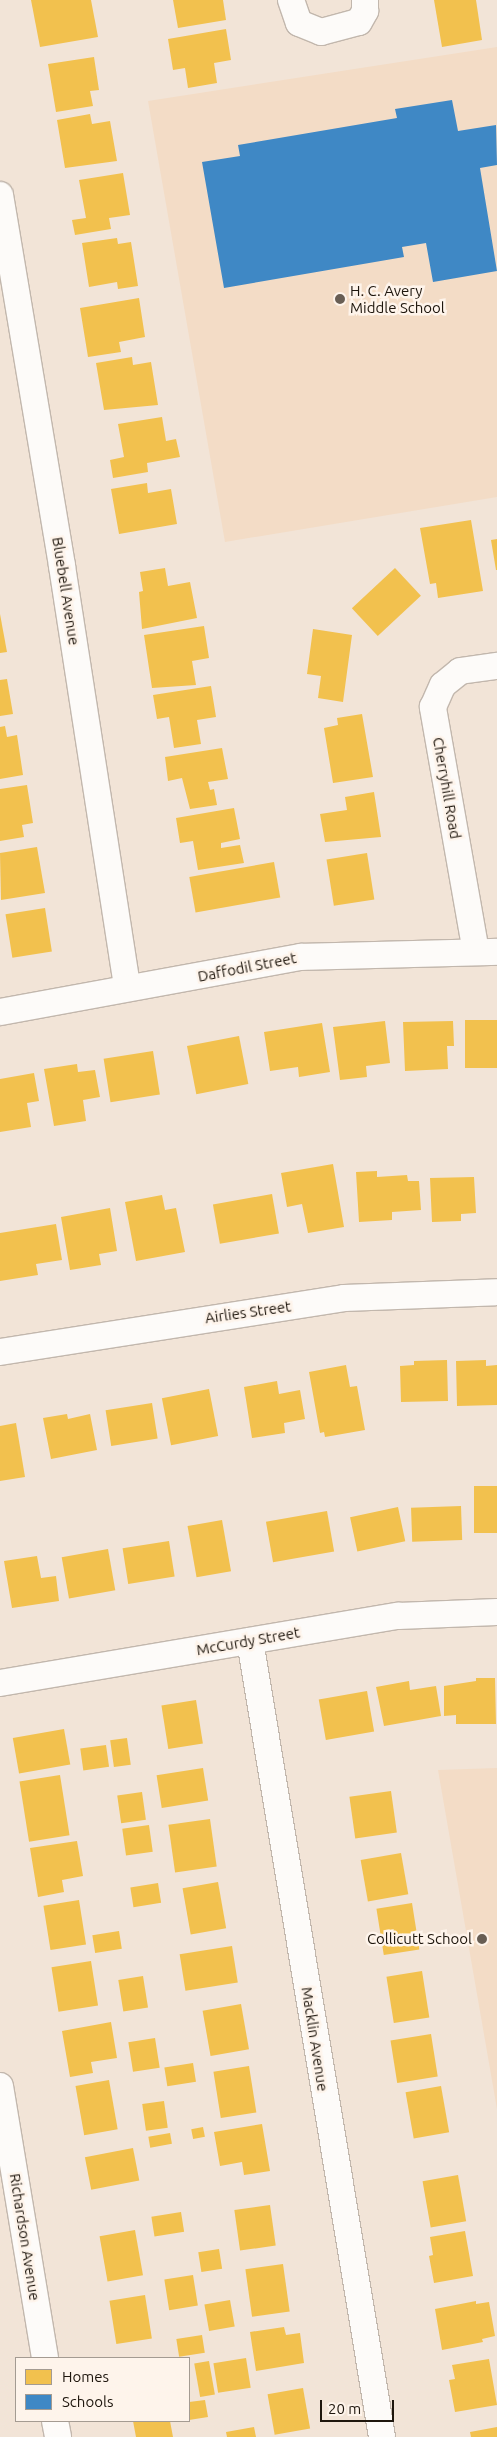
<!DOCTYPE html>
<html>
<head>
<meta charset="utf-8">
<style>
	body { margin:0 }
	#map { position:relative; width:497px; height:2437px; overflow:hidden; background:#f2e4d7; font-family:Ubuntu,sans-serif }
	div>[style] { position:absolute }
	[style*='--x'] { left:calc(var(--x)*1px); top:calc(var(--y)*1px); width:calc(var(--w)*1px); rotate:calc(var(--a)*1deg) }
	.built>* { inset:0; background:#f3dcc6 }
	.homes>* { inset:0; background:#f2c14e; transform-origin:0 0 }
	.schools>* { inset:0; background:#3f88c5 }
	.roads { filter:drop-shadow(1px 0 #c2b7ad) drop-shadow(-1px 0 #c2b7ad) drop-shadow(0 1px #c2b7ad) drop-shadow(0 -1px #c2b7ad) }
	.minor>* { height:26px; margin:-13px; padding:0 13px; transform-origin:13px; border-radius:13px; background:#fdfbf9 }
	.dots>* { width:14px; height:14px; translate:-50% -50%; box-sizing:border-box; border:2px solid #fef4eb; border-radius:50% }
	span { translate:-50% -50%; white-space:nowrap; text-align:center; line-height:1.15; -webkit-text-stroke:5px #fef4eb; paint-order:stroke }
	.poi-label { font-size:15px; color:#1e160d }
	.left { translate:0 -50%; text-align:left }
	.right { translate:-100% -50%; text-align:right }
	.street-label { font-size:15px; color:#1e160d }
	.legend { position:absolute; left:15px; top:2357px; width:175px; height:65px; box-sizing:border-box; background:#fef4eb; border:1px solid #a49b92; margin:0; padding:6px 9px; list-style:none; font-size:15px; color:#1e160d }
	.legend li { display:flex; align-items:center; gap:10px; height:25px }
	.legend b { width:25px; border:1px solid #a49b92 }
	.scale { position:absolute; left:320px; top:2400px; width:74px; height:22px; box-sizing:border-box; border:2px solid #1e160d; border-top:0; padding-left:6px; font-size:15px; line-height:18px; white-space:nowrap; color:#1e160d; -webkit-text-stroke:4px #fef4eb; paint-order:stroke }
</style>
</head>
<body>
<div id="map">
	<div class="built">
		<i style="clip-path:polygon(497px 47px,497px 497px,225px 542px,148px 101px)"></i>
		<i style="clip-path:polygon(497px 1768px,497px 2109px,438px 1770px)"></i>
	</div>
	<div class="homes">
		<i style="clip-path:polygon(31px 0,91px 0,98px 37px,40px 47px)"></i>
		<i style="clip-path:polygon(173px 0,223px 0,226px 20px,178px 28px)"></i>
		<i style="clip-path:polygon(434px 0,476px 0,482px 40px,442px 47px)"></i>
		<i style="clip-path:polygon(226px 29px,231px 60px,214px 63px,217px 83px,188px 88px,185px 68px,173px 70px,168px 39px)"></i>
		<i style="clip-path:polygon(94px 57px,99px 90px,90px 91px,93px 106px,56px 112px,48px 64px)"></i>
		<i style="clip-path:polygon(90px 114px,92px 124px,110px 121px,117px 161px,65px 168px,57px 120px)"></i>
		<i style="clip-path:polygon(123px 173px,130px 215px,109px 218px,111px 229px,75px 235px,72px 220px,86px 218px,79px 180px)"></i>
		<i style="clip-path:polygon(117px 238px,118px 244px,131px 242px,138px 286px,118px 289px,117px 282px,89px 287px,82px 243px)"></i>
		<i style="clip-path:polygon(139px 298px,145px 337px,119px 342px,121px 352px,88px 357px,80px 308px)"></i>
		<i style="clip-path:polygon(132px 357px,133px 365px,151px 362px,158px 405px,104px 410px,96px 363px)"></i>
		<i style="clip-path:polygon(162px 417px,166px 441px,176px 439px,180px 457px,147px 463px,148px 472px,113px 478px,110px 460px,124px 457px,118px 424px)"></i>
		<i style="clip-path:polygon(147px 483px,148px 493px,171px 489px,177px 524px,119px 534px,111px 489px)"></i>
		<i style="clip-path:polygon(471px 520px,483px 591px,438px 598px,436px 583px,430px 584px,420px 528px)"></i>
		<i style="clip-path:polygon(497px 539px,497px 570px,496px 570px,491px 540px)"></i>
		<i style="clip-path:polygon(165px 568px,168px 586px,190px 582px,197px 618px,142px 629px,139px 592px,143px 591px,140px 572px)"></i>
		<i style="left:395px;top:568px;width:38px;height:59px;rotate:47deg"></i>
		<i style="clip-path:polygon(0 614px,7px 652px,0 653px)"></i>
		<i style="clip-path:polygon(204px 626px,209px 658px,192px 661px,196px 685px,152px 688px,144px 635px)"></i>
		<i style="clip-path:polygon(313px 629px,352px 635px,343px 702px,318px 698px,321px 676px,307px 674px)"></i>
		<i style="clip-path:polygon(7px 679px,13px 714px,0 716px,0 680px)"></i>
		<i style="clip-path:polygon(211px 686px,216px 717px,197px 720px,201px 744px,174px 748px,169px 717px,157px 719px,153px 695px)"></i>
		<i style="clip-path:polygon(362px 714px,373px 777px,333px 783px,324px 728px,338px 725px,337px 718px)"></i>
		<i style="clip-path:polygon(5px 726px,7px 737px,17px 735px,23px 775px,0 779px,0 727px)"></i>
		<i style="clip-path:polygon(222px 748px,228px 779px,208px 782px,210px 790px,214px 789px,217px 805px,190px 809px,182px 778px,168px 781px,165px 757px)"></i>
		<i style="clip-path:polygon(27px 785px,33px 823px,22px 825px,24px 837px,0 841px,0 789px)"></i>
		<i style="clip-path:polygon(374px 792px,381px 837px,325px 842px,320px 814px,347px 810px,345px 797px)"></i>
		<i style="clip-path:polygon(234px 808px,240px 839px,221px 843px,221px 848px,240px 845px,244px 863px,198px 870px,193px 841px,180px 843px,176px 818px)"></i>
		<i style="clip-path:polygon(37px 847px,45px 893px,1px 900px,0 853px)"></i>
		<i style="left:367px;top:853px;width:47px;height:41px;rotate:81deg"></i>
		<i style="left:274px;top:862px;width:36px;height:86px;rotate:80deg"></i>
		<i style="left:45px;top:908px;width:44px;height:40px;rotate:81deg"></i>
		<i style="left:465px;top:1020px;width:32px;height:48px"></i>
		<i style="clip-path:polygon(385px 1021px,390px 1063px,366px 1066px,367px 1077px,340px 1080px,333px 1027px)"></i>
		<i style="clip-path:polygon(453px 1021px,454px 1046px,447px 1046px,448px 1069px,405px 1071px,403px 1022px)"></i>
		<i style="clip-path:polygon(322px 1023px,330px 1072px,299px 1077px,298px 1067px,270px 1071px,264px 1032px)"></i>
		<i style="left:239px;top:1036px;width:49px;height:53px;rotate:79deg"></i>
		<i style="left:153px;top:1051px;width:44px;height:50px;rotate:81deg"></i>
		<i style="clip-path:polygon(77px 1064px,78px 1072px,95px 1070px,100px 1097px,83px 1100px,86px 1121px,54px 1126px,44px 1069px)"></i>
		<i style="clip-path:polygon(34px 1073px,39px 1101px,27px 1103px,31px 1127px,0 1132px,0 1079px)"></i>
		<i style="clip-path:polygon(333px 1164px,344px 1227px,308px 1233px,302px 1204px,287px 1207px,281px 1173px)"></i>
		<i style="clip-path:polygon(377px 1171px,377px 1177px,407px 1175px,408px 1181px,419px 1181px,421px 1210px,392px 1212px,392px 1220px,359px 1222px,356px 1172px)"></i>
		<i style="clip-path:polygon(474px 1177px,476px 1213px,461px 1214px,461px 1221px,432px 1222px,430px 1178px)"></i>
		<i style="left:272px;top:1194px;width:40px;height:60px;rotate:80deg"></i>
		<i style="clip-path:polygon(162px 1195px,165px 1210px,176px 1208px,185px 1252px,136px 1261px,125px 1202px)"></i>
		<i style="clip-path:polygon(110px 1208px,117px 1251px,99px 1254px,101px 1265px,70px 1270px,61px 1217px)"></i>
		<i style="clip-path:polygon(56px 1224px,62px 1260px,36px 1264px,38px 1275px,0 1281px,0 1233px)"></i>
		<i style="clip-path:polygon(447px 1360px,448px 1401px,401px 1402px,400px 1366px,414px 1365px,414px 1361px)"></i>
		<i style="clip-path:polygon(486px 1360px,486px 1366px,497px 1365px,497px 1405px,457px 1406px,456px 1361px)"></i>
		<i style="clip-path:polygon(346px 1365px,350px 1387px,357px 1386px,365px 1430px,325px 1437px,324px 1432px,320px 1433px,309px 1372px)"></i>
		<i style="clip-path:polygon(277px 1381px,279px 1394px,300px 1390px,305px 1419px,284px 1423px,285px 1433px,252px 1438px,244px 1387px)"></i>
		<i style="left:209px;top:1389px;width:48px;height:48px;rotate:79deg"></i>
		<i style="left:152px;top:1403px;width:36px;height:47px;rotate:81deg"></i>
		<i style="clip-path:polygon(67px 1414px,68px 1419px,90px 1414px,97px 1450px,51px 1459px,43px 1418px)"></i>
		<i style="clip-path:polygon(16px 1423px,25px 1477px,0 1481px,0 1426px)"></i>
		<i style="left:497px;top:1486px;width:47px;height:23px;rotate:90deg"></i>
		<i style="left:461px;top:1506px;width:34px;height:50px;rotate:88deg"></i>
		<i style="left:398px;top:1507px;width:35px;height:49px;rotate:78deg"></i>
		<i style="left:327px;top:1511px;width:41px;height:62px;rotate:80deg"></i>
		<i style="left:222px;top:1520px;width:52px;height:35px;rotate:80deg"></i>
		<i style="left:169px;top:1541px;width:36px;height:47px;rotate:81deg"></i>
		<i style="left:108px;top:1549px;width:42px;height:47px;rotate:80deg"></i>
		<i style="clip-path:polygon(37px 1556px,41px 1578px,56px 1576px,59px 1601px,12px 1608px,4px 1561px)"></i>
		<i style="clip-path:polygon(476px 1678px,495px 1678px,496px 1724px,456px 1724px,456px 1715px,444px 1716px,444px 1686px,476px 1681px)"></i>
		<i style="clip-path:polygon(409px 1681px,410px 1690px,436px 1686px,441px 1716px,384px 1726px,376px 1687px)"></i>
		<i style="left:367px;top:1691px;width:41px;height:49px;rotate:80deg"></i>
		<i style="left:196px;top:1700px;width:44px;height:35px;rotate:81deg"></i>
		<i style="left:64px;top:1729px;width:36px;height:52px;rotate:80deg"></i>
		<i style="left:127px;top:1738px;width:27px;height:17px;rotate:82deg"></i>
		<i style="left:106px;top:1745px;width:22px;height:26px;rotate:82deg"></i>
		<i style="left:203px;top:1768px;width:33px;height:47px;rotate:81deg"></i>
		<i style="left:60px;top:1775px;width:61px;height:41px;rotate:81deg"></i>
		<i style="left:391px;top:1791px;width:42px;height:42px;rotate:82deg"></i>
		<i style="left:142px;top:1792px;width:28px;height:25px;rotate:82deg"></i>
		<i style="left:210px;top:1819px;width:48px;height:42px;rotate:82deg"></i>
		<i style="left:149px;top:1825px;width:27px;height:27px;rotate:82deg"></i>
		<i style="clip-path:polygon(77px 1841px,83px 1876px,62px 1880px,64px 1892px,38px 1897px,30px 1848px)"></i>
		<i style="left:401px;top:1853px;width:42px;height:41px;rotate:80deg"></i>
		<i style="left:218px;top:1882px;width:47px;height:36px;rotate:80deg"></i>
		<i style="left:158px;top:1883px;width:20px;height:28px;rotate:81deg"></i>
		<i style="left:79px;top:1900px;width:45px;height:36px;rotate:81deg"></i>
		<i style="left:412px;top:1903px;width:47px;height:36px;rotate:81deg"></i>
		<i style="left:119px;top:1931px;width:18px;height:27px;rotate:81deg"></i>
		<i style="left:232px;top:1946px;width:37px;height:53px;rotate:81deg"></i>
		<i style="left:91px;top:1961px;width:45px;height:40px;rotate:81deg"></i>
		<i style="left:422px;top:1971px;width:47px;height:36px;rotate:81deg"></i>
		<i style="left:143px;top:1976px;width:32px;height:25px;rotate:81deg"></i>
		<i style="left:241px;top:2004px;width:46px;height:39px;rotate:80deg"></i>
		<i style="clip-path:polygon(111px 2022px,117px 2058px,91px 2062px,93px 2073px,70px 2077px,62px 2031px)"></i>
		<i style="left:431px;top:2034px;width:43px;height:41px;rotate:81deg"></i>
		<i style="left:155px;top:2038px;width:30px;height:27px;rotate:81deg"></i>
		<i style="left:193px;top:2063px;width:19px;height:29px;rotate:81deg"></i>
		<i style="left:249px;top:2066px;width:47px;height:36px;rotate:81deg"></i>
		<i style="left:109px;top:2080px;width:50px;height:34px;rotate:80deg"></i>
		<i style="left:441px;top:2086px;width:47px;height:36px;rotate:80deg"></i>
		<i style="left:164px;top:2101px;width:27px;height:22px;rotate:82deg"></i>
		<i style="clip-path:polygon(262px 2124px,270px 2171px,244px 2175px,242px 2162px,220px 2166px,214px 2132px)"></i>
		<i style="left:203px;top:2127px;width:10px;height:12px;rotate:79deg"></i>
		<i style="left:170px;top:2133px;width:11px;height:22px;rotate:80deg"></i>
		<i style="left:133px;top:2148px;width:33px;height:49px;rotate:79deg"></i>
		<i style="left:458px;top:2175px;width:47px;height:36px;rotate:80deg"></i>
		<i style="left:270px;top:2205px;width:41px;height:36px;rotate:82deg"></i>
		<i style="left:181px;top:2212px;width:20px;height:30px;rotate:81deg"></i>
		<i style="left:135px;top:2230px;width:46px;height:36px;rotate:80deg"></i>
		<i style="clip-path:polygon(465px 2231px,473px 2276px,434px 2283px,429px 2256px,433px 2255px,430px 2237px)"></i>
		<i style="left:219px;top:2249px;width:20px;height:21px;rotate:81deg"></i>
		<i style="left:283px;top:2264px;width:48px;height:38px;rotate:82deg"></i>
		<i style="left:193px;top:2275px;width:31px;height:29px;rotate:81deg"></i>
		<i style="left:145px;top:2295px;width:44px;height:36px;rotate:81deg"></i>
		<i style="left:230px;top:2300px;width:27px;height:26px;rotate:80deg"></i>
		<i style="clip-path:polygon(476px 2301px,476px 2304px,489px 2302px,495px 2336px,482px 2339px,483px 2342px,442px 2350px,435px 2309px)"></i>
		<i style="clip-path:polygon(284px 2327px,286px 2335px,300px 2333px,304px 2363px,256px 2371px,250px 2332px)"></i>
		<i style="left:202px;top:2335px;width:18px;height:26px;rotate:81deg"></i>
		<i style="left:246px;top:2358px;width:30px;height:33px;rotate:81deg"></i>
		<i style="clip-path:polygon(489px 2359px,497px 2405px,455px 2412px,449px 2380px,455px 2379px,452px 2365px)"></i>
		<i style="left:209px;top:2361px;width:34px;height:15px;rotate:80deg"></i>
		<i style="left:303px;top:2388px;width:41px;height:36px;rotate:80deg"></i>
		<i style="clip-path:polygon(205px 2400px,208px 2417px,189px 2420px,189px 2402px)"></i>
		<i style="clip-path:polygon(133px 2421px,170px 2421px,173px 2437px,136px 2437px)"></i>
		<i style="clip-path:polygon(254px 2427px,256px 2437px,227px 2437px,226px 2432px)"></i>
		<i style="clip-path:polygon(497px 2427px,497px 2437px,471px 2437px,470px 2432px)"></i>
	</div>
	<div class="schools">
		<i style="clip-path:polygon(452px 100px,458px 131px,496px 125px,497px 165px,480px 168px,497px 271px,433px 282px,426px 243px,402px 247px,404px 257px,224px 288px,202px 162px,240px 156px,238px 145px,397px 118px,395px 109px)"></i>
	</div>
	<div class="roads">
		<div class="minor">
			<i style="--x:291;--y:0;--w:24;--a:71"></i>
			<i style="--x:299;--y:23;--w:24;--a:22"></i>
			<i style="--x:321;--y:32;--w:39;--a:-15"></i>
			<i style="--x:359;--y:22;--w:13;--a:-61"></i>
			<i style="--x:365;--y:11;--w:11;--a:-90"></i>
			<i style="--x:0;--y:195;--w:376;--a:80.5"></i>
			<i style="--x:62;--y:566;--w:427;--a:81.2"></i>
			<i style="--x:476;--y:952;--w:249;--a:-100"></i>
			<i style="--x:433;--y:707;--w:24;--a:-66"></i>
			<i style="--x:443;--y:685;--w:22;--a:-39"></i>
			<i style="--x:460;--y:671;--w:37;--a:-8"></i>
			<i style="--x:0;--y:1012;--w:306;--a:-10.4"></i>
			<i style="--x:301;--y:957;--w:196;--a:-1.5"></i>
			<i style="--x:0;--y:1352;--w:348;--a:-8.9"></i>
			<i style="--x:344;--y:1298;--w:153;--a:-2.2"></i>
			<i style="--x:250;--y:1641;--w:807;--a:80.58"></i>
			<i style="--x:0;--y:1683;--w:404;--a:-9.6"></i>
			<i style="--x:398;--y:1616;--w:99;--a:-2.3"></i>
			<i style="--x:0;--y:2086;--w:276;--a:80.6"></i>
			<i style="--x:55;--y:2421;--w:16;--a:79"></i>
		</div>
	</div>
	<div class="dots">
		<i style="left:340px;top:299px;background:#685e54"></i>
		<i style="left:482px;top:1939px;background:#685e54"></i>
	</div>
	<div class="poi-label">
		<span class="left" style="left:350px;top:299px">H. C. Avery<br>Middle School</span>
		<span class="right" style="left:472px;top:1939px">Collicutt School</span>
	</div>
	<div class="street-label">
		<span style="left:66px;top:591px;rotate:81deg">Bluebell Avenue</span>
		<span style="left:447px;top:788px;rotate:80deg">Cherryhill Road</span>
		<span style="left:247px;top:967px;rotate:-11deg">Daffodil Street</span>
		<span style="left:248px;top:1312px;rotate:-8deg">Airlies Street</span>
		<span style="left:248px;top:1641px;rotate:-10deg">McCurdy Street</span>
		<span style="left:315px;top:2039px;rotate:81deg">Macklin Avenue</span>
		<span style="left:25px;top:2237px;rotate:81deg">Richardson Avenue</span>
	</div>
	<ul class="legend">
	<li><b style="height:14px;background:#f2c14e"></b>Homes</li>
	<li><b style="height:14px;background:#3f88c5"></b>Schools</li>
	</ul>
	<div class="scale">20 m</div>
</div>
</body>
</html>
